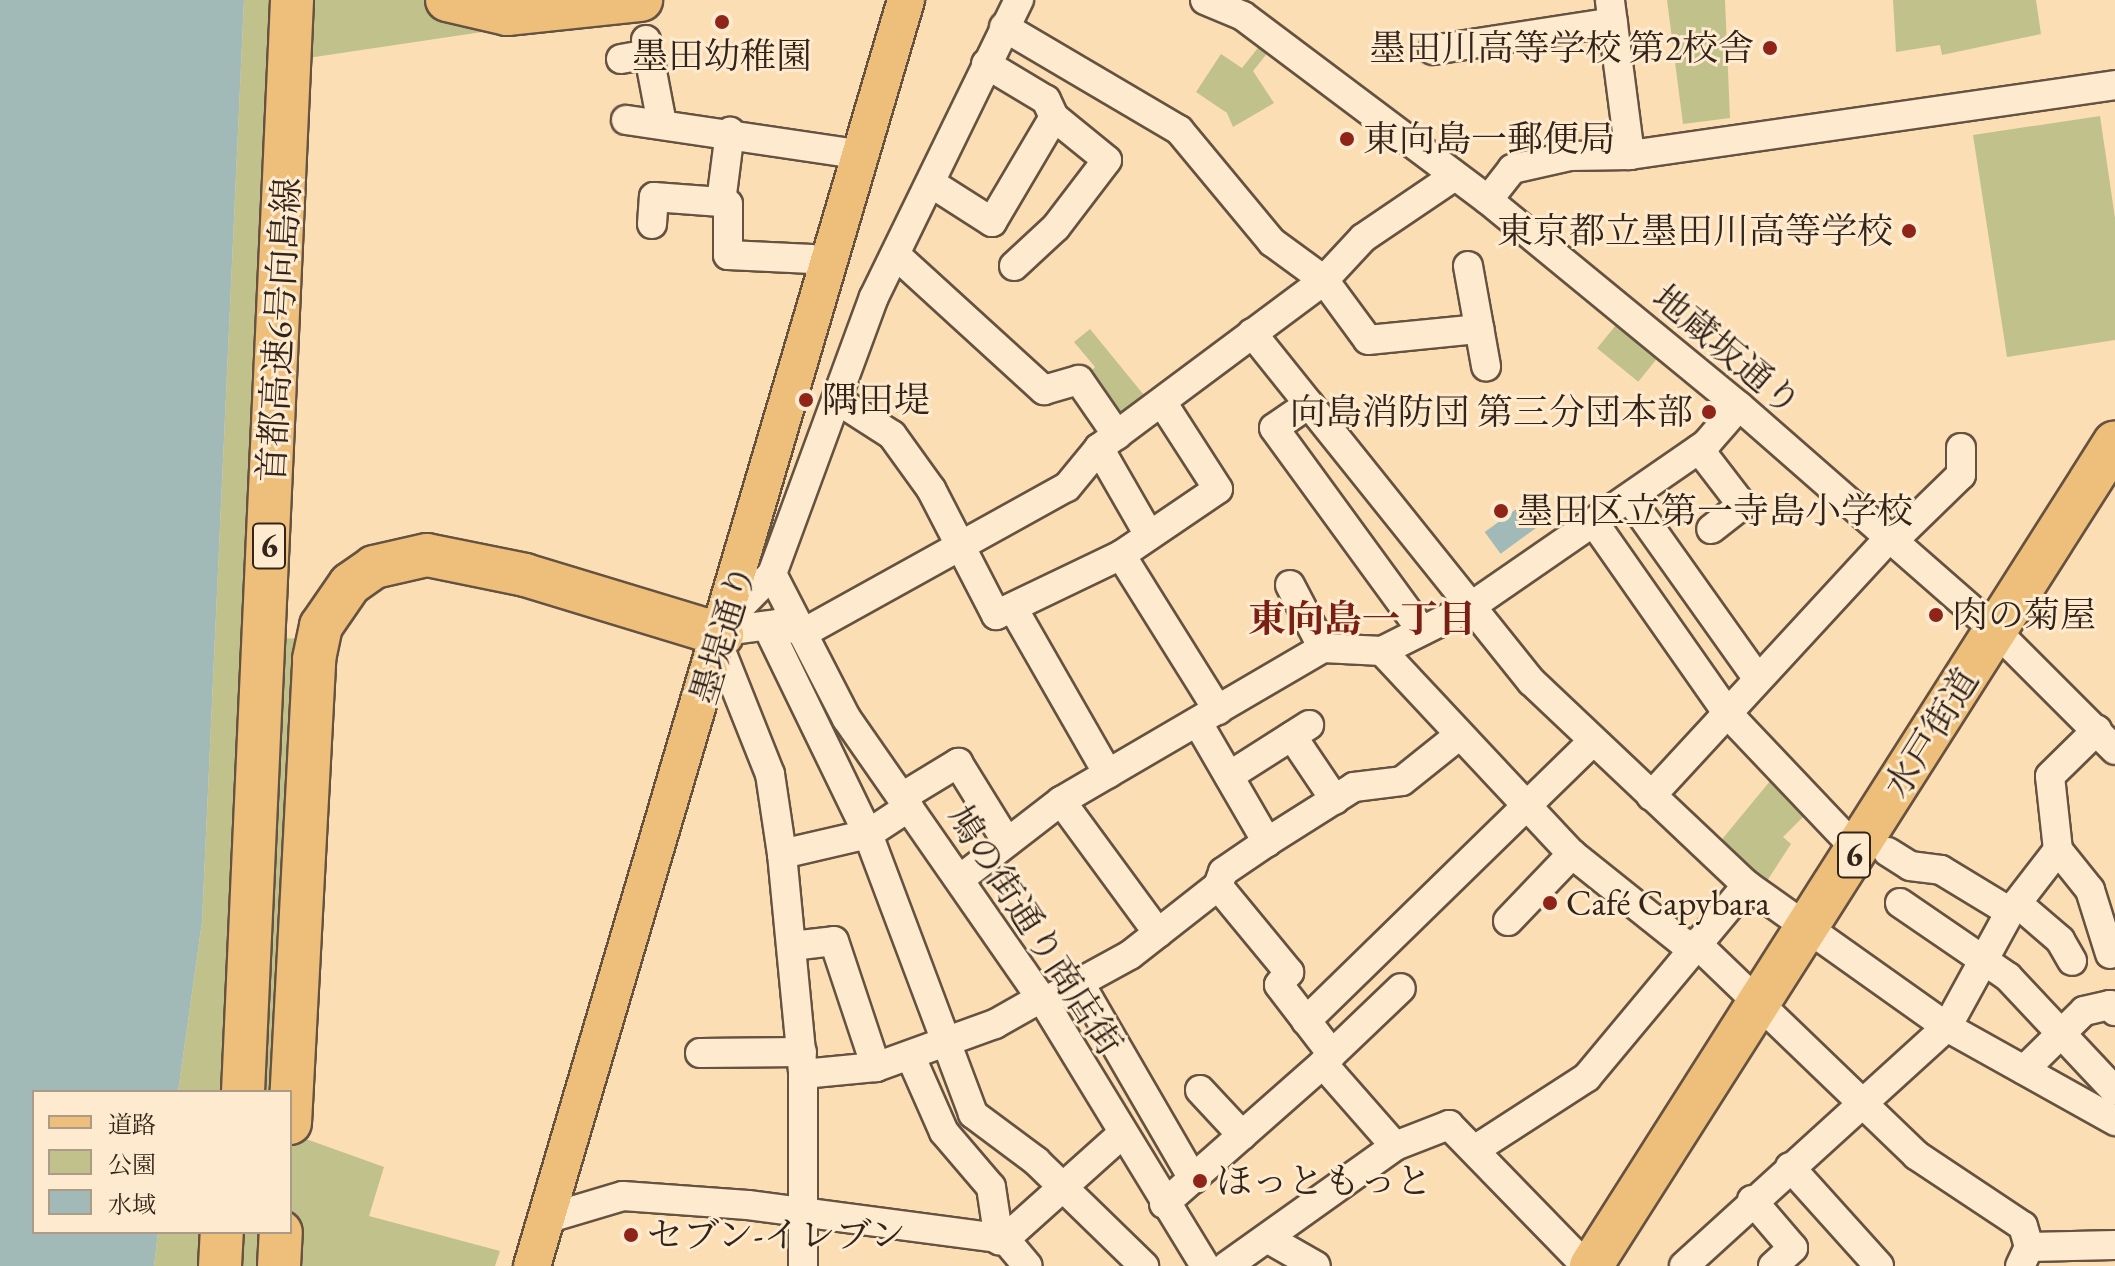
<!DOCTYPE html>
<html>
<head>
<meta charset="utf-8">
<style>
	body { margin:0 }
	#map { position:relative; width:2115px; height:1266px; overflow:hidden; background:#fcdeb5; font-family:"EB Garamond","Noto Serif JP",serif }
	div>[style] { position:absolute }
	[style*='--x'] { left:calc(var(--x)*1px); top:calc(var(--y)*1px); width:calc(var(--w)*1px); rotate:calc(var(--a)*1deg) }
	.green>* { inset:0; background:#c1c18c; transform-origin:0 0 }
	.water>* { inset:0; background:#a2bab7; transform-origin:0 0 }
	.roads { filter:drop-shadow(2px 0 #655241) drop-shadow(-2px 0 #655241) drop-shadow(0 2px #655241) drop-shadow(0 -2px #655241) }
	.minor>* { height:28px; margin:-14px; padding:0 14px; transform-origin:14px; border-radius:14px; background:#fdeacf }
	.major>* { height:36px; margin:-18px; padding:0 18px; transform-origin:18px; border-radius:18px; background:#eebf7a }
	.highway>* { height:42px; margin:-21px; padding:0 21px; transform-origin:21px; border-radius:21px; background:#eebf7a }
	.dots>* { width:22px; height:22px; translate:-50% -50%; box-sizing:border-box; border:4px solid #fdeacf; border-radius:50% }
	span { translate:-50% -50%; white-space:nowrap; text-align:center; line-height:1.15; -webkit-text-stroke:6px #fdeacf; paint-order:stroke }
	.shield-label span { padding:2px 6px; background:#fdeacf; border:2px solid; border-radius:6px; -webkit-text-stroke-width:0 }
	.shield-label { font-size:34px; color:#33241a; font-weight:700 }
	.poi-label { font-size:36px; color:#33241a }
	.right { translate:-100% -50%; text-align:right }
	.left { translate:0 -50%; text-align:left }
	.street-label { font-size:36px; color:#33241a }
	.neighbourhood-label { font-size:38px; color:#7a1f14; font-weight:700 }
	.legend { position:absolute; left:32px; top:1090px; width:260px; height:144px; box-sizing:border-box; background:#fdeacf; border:2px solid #ac9b87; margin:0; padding:10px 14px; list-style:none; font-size:24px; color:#33241a }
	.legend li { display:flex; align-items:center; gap:16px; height:40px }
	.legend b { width:40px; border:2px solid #ac9b87 }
</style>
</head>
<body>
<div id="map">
	<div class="green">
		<i style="clip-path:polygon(244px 0,627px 0,489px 31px,301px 59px,273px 638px,318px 639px,306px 1139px,384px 1167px,369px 1216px,500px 1251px,495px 1266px,154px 1266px,158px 1232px,290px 1232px,290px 1092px,178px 1092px,202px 922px)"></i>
		<i style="clip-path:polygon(1667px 0,1725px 0,1730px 118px,1683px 124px)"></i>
		<i style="clip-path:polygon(1893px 0,2036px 0,2041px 34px,1942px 55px,1940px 45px,1896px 52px)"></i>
		<i style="clip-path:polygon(1261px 44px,1269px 51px,1253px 71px,1274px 103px,1233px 127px,1227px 113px,1196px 92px,1221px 54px,1242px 68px)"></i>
		<i style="clip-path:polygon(2100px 116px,2115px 218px,2115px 340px,2007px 357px,1973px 135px)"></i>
		<i style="left:1616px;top:325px;width:53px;height:30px;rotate:39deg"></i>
		<i style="clip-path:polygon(1090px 329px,1148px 400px,1118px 423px,1084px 378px,1095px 367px,1074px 342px)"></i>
		<i style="clip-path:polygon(1775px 775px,1809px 811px,1783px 837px,1791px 844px,1765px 884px,1719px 843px)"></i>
	</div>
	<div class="water">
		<i style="clip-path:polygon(0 0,244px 0,202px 922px,178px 1092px,34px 1092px,34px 1232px,158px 1232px,154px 1266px,0 1266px)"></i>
		<i style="left:1530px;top:499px;width:27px;height:56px;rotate:54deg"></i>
	</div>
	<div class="roads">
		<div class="minor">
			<i style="--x:1205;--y:0;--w:41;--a:22.8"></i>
			<i style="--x:1243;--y:16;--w:306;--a:36.9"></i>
			<i style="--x:1488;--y:200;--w:325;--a:39.4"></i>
			<i style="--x:1739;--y:406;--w:342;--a:41.2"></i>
			<i style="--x:1996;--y:631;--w:168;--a:45"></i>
			<i style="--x:1004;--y:27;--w:203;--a:30.5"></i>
			<i style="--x:1179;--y:130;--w:146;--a:50.3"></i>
			<i style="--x:1272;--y:242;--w:64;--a:36.2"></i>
			<i style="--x:1324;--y:280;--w:74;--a:53.7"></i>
			<i style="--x:1368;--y:340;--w:112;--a:-5.7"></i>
			<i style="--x:646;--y:40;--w:86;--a:79.2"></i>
			<i style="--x:1433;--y:50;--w:182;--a:-8.8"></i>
			<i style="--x:621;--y:59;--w:28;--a:-10"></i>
			<i style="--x:626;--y:120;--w:220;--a:8.4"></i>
			<i style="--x:1630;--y:155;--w:490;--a:-8.2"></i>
			<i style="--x:934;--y:185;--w:69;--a:32.5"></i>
			<i style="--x:992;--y:222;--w:122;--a:-59.4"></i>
			<i style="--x:1054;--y:117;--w:19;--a:-115"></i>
			<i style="--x:1046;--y:100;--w:70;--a:-149"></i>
			<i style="--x:1488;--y:200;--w:39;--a:-52"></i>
			<i style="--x:1512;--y:169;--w:59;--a:-12.6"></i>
			<i style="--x:1570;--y:156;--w:60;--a:-1"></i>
			<i style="--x:1630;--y:155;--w:156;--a:-97.4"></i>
			<i style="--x:721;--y:202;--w:7;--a:16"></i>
			<i style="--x:728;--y:204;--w:51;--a:90"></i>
			<i style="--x:728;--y:255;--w:84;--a:2.7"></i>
			<i style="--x:652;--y:224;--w:27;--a:-86"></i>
			<i style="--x:654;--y:197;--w:67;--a:4.3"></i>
			<i style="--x:721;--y:202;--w:71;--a:-82.7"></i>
			<i style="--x:897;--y:256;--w:199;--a:42.4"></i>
			<i style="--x:1044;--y:390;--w:36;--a:-16"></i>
			<i style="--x:1079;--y:380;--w:67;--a:55.4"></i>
			<i style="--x:1014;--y:266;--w:57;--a:-42.9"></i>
			<i style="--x:1056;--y:227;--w:84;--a:-52.7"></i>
			<i style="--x:1107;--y:160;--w:68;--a:-140.9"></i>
			<i style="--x:1468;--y:266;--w:102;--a:79.8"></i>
			<i style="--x:1252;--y:333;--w:447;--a:51.3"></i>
			<i style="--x:1532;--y:682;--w:296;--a:43.4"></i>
			<i style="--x:1747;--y:885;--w:245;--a:35.4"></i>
			<i style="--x:1947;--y:1027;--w:193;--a:29.2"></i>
			<i style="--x:839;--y:401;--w:63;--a:32.7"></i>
			<i style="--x:892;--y:435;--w:67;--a:54.2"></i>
			<i style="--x:931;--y:489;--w:142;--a:62.7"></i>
			<i style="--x:996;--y:615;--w:139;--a:-25.6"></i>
			<i style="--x:1121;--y:555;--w:117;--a:-34.2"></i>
			<i style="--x:1218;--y:489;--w:103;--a:-122.8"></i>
			<i style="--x:1309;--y:404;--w:42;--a:145.6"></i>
			<i style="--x:1274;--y:428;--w:251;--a:53.9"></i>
			<i style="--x:1099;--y:448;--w:100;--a:60.1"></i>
			<i style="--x:1699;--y:449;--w:71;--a:52.5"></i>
			<i style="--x:1742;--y:505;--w:39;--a:142"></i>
			<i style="--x:1630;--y:499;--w:221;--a:54.6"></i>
			<i style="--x:1595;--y:524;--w:232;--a:55"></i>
			<i style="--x:1728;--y:714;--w:187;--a:46.5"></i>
			<i style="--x:1892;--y:542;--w:96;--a:-44.2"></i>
			<i style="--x:1961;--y:475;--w:27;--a:-90"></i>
			<i style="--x:1121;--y:555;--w:183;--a:58"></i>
			<i style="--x:772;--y:574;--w:163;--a:62.7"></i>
			<i style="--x:847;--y:719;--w:345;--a:55.2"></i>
			<i style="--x:1044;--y:1002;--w:309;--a:58.6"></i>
			<i style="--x:1290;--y:585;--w:71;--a:62.4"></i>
			<i style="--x:1013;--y:608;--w:191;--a:60.2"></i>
			<i style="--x:726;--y:621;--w:66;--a:-45.6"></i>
			<i style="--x:772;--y:574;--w:295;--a:-69.8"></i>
			<i style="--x:874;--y:297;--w:331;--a:-64"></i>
			<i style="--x:767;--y:626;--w:231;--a:64.1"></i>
			<i style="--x:868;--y:834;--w:299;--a:69.4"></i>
			<i style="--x:973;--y:1114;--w:79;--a:36.7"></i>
			<i style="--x:1036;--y:1161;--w:151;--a:44.2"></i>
			<i style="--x:724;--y:631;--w:53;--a:-7.5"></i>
			<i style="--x:777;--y:624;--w:29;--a:16"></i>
			<i style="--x:805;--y:632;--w:299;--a:-29"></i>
			<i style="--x:1067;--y:487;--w:50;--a:-50.6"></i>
			<i style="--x:1099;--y:448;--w:281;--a:-36.7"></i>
			<i style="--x:1324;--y:280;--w:57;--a:-47.1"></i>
			<i style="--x:1363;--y:238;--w:109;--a:-34.1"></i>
			<i style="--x:719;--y:646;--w:138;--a:68.3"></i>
			<i style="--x:770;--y:774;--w:81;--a:81.5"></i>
			<i style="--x:782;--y:854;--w:218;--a:84.5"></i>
			<i style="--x:803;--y:1071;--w:195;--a:90"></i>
			<i style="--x:1382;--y:651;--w:278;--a:46.9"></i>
			<i style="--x:1572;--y:854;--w:152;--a:38.6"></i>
			<i style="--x:1198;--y:723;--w:138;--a:59.9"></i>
			<i style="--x:1292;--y:736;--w:77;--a:56.1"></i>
			<i style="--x:1229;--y:776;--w:95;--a:-32.5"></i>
			<i style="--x:1651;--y:796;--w:350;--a:-47.3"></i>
			<i style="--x:902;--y:797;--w:66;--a:-31.3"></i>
			<i style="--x:958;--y:763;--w:93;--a:58.2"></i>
			<i style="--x:1061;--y:801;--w:164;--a:53.7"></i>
			<i style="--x:2058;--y:850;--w:51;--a:51.3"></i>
			<i style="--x:2090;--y:890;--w:67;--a:72.6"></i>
			<i style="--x:1888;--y:852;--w:26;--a:32"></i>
			<i style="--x:1910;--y:866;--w:31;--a:7"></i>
			<i style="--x:1941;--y:870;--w:81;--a:31.3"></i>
			<i style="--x:782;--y:854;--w:88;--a:-13.1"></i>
			<i style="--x:868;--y:834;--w:49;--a:-33.4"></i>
			<i style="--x:960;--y:879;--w:128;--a:-37.7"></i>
			<i style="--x:1061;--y:801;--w:303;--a:-30.3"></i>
			<i style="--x:1323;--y:648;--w:59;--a:2.9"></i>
			<i style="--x:1382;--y:651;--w:98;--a:-26.6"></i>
			<i style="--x:1470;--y:607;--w:287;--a:-34.6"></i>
			<i style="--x:1706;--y:444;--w:50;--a:-49"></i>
			<i style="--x:1218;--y:886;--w:15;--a:-70"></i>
			<i style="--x:1223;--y:872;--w:53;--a:-34.3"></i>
			<i style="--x:1267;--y:842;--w:103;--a:-32.3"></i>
			<i style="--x:1354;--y:787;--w:48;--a:-7.1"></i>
			<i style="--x:1402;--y:781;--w:70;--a:-38.7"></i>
			<i style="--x:1900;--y:903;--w:131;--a:34.4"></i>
			<i style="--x:2008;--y:977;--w:156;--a:46.8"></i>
			<i style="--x:2017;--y:903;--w:57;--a:40.7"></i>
			<i style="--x:2060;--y:940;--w:24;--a:60"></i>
			<i style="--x:1508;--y:921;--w:93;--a:-46.3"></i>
			<i style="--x:1696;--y:943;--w:306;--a:43.9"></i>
			<i style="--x:1916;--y:1155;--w:128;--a:33.6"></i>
			<i style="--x:2023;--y:1226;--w:22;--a:74"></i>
			<i style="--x:2029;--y:1247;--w:21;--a:115"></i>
			<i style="--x:792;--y:946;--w:42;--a:-6.8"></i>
			<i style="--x:834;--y:941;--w:133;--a:71.6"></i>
			<i style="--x:1079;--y:982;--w:228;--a:59.9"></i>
			<i style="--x:1044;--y:1002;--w:98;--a:-28.7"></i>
			<i style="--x:1130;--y:955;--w:112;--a:-38.1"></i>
			<i style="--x:1218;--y:886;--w:112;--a:50.5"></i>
			<i style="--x:1289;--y:972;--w:16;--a:128"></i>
			<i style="--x:1279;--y:985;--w:87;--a:52.5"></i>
			<i style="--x:1332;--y:1054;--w:13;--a:132"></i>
			<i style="--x:1306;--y:1021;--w:401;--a:-44.3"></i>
			<i style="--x:700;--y:1053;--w:102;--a:-0.6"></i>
			<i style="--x:1332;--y:1054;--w:95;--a:-43.7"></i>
			<i style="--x:910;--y:1055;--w:84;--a:66.2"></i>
			<i style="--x:944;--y:1132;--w:72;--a:49.5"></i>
			<i style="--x:991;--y:1187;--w:54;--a:81.4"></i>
			<i style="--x:2024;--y:1070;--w:84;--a:-44.5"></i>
			<i style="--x:2084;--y:1011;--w:27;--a:-13"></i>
			<i style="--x:2110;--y:1005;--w:8;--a:50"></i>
			<i style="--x:803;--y:1074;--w:73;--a:-5.5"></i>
			<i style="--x:876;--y:1067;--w:127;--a:-19.9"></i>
			<i style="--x:995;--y:1024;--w:53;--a:-29.5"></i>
			<i style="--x:1200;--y:1090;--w:62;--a:47"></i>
			<i style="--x:1479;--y:1147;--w:129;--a:-32.9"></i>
			<i style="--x:1587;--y:1077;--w:250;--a:-50.2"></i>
			<i style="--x:1790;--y:1167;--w:133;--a:48"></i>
			<i style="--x:1752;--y:1200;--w:63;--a:49.5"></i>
			<i style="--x:1793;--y:1248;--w:27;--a:138"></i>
			<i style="--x:1164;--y:1204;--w:212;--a:-41.4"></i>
			<i style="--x:1323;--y:1064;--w:109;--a:48.7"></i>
			<i style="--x:549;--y:1218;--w:77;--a:-16.6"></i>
			<i style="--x:623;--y:1196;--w:125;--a:4.1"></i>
			<i style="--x:748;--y:1205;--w:259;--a:7.5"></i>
			<i style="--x:1005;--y:1239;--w:35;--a:50"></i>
			<i style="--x:1267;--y:1238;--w:56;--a:29.7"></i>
			<i style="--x:1005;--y:1239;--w:156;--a:-41.9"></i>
			<i style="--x:2029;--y:1247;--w:86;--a:-1.3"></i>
			<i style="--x:1227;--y:1266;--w:206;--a:-35.5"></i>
			<i style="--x:1395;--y:1146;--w:58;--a:-21.3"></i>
			<i style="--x:1449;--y:1125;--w:197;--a:45.8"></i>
			<i style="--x:1684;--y:1266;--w:355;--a:-42.3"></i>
			<i style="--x:1947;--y:1027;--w:131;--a:-61.3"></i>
			<i style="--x:2010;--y:912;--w:78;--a:-52.3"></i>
			<i style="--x:2058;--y:850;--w:74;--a:-96.2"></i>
			<i style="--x:2050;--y:776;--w:66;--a:-44.4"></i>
		</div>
		<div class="major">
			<i style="--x:532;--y:1266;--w:1320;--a:-73.54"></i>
		</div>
		<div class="highway">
			<i style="--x:447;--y:0;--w:62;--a:13.1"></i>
			<i style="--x:507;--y:14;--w:135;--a:-6"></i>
			<i style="--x:243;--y:1092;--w:1093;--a:-87.43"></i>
			<i style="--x:290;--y:1123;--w:465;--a:-87"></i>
			<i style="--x:314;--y:659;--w:34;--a:-78"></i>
			<i style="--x:321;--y:626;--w:51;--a:-55.4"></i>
			<i style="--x:350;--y:584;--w:29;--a:-35"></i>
			<i style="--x:374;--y:567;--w:54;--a:-12.8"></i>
			<i style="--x:427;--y:555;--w:100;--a:11.5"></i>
			<i style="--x:525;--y:575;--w:206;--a:16.9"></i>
			<i style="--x:220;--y:1266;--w:34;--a:-87"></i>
			<i style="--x:279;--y:1266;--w:34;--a:-87"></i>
			<i style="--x:1591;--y:1266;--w:976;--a:-57.55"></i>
		</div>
	</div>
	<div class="dots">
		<i style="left:722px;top:22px;background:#8f2418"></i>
		<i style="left:1770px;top:48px;background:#8f2418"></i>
		<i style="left:1347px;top:139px;background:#8f2418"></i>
		<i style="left:1909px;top:231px;background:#8f2418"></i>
		<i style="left:806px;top:400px;background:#8f2418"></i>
		<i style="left:1709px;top:412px;background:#8f2418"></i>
		<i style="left:1501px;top:511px;background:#8f2418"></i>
		<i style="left:1936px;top:615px;background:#8f2418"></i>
		<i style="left:1550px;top:903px;background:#8f2418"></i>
		<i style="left:1200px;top:1181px;background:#8f2418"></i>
		<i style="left:631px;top:1235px;background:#8f2418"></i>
	</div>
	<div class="shield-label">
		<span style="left:269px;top:546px">6</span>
		<span style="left:1854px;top:855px">6</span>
	</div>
	<div class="poi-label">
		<span class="right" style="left:1754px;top:48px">墨田川高等学校 第2校舎</span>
		<span style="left:722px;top:56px">墨田幼稚園</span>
		<span class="left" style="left:1363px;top:139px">東向島一郵便局</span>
		<span class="right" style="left:1893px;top:231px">東京都立墨田川高等学校</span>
		<span class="left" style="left:822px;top:400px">隅田堤</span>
		<span class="right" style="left:1693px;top:412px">向島消防団 第三分団本部</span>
		<span class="left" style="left:1517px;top:511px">墨田区立第一寺島小学校</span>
		<span class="left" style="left:1952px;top:615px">肉の菊屋</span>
		<span class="left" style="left:1566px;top:903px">Café Capybara</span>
		<span class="left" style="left:1216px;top:1181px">ほっともっと</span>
		<span class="left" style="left:647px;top:1235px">セブン-イレブン</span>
	</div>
	<div class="street-label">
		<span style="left:279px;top:330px;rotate:-87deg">首都高速6号向島線</span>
		<span style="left:1727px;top:350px;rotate:40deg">地蔵坂通り</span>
		<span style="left:723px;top:634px;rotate:-73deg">墨堤通り</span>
		<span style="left:1931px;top:733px;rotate:-58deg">水戸街道</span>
		<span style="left:1035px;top:930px;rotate:57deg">鳩の街通り商店街</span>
	</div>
	<div class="neighbourhood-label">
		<span style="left:1362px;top:619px">東向島一丁目</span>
	</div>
	<ul class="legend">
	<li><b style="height:10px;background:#eebf7a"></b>道路</li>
	<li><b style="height:22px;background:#c1c18c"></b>公園</li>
	<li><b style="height:22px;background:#a2bab7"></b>水域</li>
	</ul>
</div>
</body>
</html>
